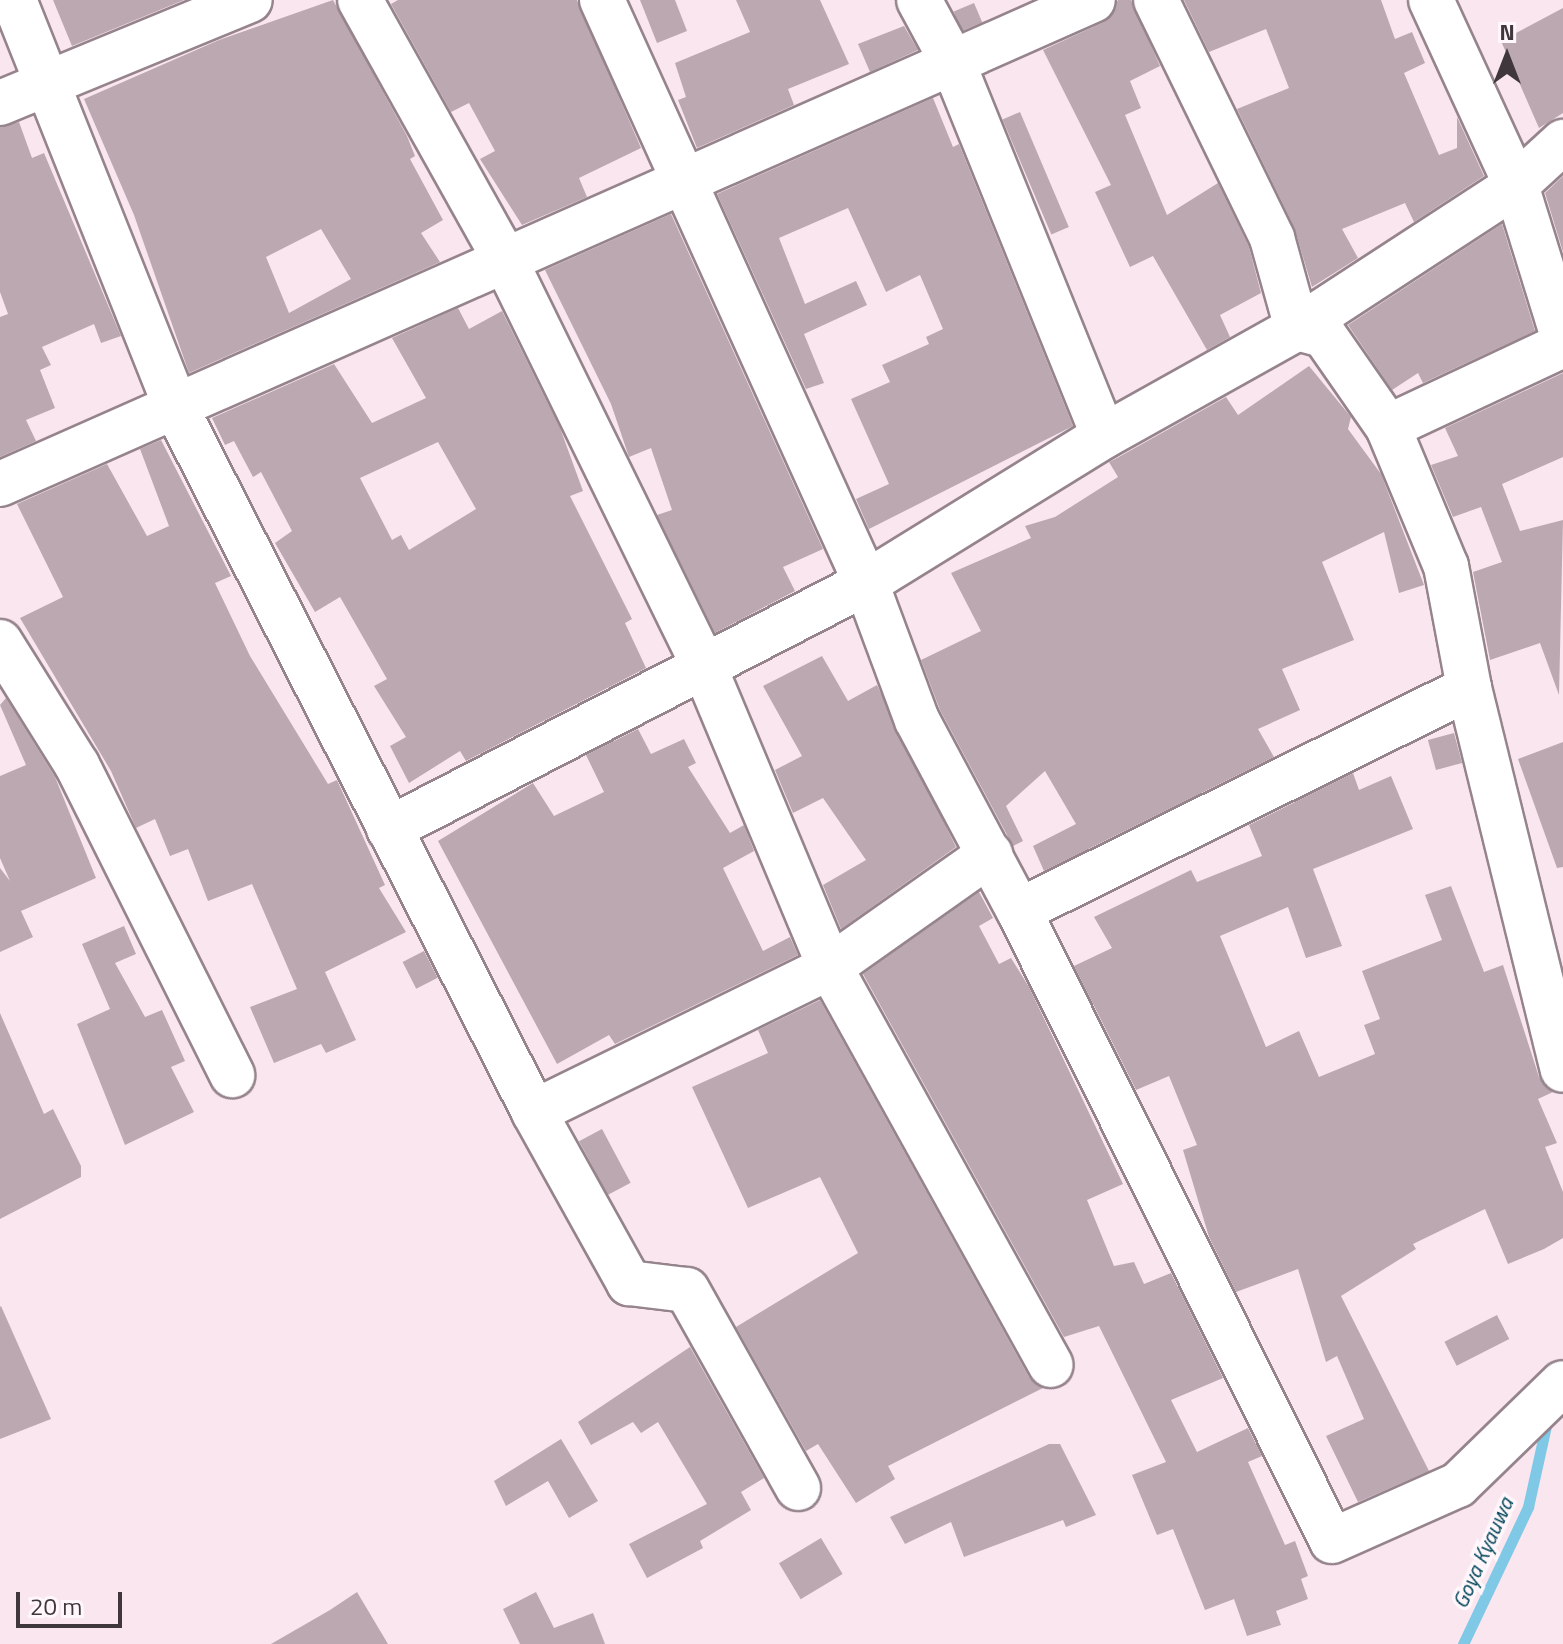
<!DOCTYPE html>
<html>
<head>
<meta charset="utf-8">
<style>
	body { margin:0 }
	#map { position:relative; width:1563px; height:1644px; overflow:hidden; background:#fae6ef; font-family:"Titillium Web",sans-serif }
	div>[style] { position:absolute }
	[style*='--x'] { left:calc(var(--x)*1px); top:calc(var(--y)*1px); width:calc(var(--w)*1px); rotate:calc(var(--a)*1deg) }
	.stream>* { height:11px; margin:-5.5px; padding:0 5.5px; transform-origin:5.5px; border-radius:5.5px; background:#7fc8e6 }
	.building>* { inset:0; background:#bba8b1; transform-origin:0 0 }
	.roads { filter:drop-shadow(2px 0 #96848d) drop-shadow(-2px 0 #96848d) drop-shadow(0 2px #96848d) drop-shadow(0 -2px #96848d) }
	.minor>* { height:44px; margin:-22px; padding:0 22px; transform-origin:22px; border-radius:22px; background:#fff }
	span { translate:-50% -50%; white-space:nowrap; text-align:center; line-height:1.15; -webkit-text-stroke:7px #fff7fb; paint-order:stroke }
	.water-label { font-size:22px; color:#04475b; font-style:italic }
	.north { position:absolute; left:1467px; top:16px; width:80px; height:80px; -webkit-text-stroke:6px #fff7fb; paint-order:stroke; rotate:0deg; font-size:22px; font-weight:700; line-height:32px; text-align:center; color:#3f373b }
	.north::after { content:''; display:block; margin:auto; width:28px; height:36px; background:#3f373b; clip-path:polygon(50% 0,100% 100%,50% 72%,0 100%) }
	.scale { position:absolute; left:16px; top:1592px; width:106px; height:36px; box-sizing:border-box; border:4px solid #3f373b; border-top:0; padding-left:10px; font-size:24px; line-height:28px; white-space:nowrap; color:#3f373b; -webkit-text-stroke:6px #fff7fb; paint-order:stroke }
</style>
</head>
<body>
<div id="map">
	<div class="stream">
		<i style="--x:1463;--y:1644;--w:152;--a:-64.6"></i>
		<i style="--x:1528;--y:1507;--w:92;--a:-77.5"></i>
	</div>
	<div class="building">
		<i style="clip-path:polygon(53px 0,184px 0,72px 46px)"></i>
		<i style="clip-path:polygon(evenodd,333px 0,407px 136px,415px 156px,410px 159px,443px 220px,421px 233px,440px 262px,189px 373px,134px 215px,84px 99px,219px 40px,333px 0,321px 229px,351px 279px,289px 313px,266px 257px,321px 229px)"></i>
		<i style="clip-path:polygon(398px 0,577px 0,641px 148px,579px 178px,587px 197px,522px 225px,480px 159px,495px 151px,469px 103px,451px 112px,391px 4px)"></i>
		<i style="clip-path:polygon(640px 0,675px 0,687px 31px,657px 43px)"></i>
		<i style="clip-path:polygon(736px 0,820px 0,849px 64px,788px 89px,794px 105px,697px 148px,678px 100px,686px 97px,675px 63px,750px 32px)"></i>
		<i style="clip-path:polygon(1118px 0,1131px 0,1160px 66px,1130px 81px,1141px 108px,1125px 115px,1167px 215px,1218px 183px,1249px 247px,1261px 293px,1220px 315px,1230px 337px,1207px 350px,1153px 256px,1130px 267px,1095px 192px,1111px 185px,1043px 50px,1104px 22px)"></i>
		<i style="clip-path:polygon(1184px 0,1381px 0,1395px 39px,1412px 32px,1425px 63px,1404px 73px,1439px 155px,1457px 148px,1457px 117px,1484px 176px,1414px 222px,1405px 203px,1342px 229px,1358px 258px,1312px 287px,1294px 227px,1237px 109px,1289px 88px,1266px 29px,1209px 52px)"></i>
		<i style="left:974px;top:3px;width:21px;height:22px;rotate:67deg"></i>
		<i style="clip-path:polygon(1563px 8px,1563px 113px,1539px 128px,1501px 41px)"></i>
		<i style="clip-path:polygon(904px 26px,918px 50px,870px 72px,858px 44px)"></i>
		<i style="clip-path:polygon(933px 98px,953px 147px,959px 144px,1073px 426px,869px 529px,856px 499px,889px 484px,851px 399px,890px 382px,882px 365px,929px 344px,926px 337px,943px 329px,920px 275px,886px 292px,848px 208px,779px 238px,805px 304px,856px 281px,867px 305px,804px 334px,824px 383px,806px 389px,717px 194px)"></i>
		<i style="left:1020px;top:112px;width:125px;height:19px;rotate:67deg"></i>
		<i style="clip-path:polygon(19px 122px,32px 158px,44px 153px,121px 336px,101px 343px,94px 324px,42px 347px,51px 365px,40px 370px,55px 408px,26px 420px,36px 441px,0 457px,0 317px,8px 314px,0 292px,0 127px)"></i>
		<i style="clip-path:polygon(1563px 176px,1563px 252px,1545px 193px)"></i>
		<i style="clip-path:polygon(671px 214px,823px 549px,783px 567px,795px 591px,715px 633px,657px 515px,672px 510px,651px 448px,629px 457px,611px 404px,545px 270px)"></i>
		<i style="clip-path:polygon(1502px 224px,1535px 331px,1423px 383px,1418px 373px,1392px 390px,1348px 325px)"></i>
		<i style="clip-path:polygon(evenodd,458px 308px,469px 329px,502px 311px,560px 428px,583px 491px,570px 496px,632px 619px,625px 623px,646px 668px,466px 761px,460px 751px,409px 783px,390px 746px,406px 737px,374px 686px,387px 679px,340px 597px,315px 612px,275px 543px,292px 531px,261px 472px,253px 477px,234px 441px,225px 445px,212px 418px,334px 364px,372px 423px,426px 398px,392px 338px,458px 308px,438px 442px,476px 509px,409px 550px,401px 535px,392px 540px,360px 478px,438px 442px)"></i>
		<i style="clip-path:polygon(1309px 366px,1351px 417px,1348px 429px,1381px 474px,1424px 585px,1399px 593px,1384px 532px,1322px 562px,1354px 640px,1282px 669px,1300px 710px,1258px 729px,1274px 757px,1044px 871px,1033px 846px,1076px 824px,1045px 771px,1006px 806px,1023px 841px,1013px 846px,940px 710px,921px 660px,981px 631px,951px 573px,1031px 538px,1025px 526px,1055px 517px,1118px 477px,1109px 462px,1117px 458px,1226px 397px,1238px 415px)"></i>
		<i style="clip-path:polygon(1563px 373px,1563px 457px,1502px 484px,1520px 531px,1563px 520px,1559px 695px,1540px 643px,1490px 660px,1473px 572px,1502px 562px,1481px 507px,1453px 517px,1431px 465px,1458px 456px,1445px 428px)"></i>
		<i style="clip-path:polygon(161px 440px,231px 576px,215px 583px,250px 656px,328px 784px,337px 780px,385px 885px,379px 888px,406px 932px,325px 972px,356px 1040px,326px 1053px,321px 1044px,274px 1063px,250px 1007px,297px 989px,252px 884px,208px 901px,188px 849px,170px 856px,155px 819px,136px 828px,111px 771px,20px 618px,63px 597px,17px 504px,107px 464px,147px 536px,169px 526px,140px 449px)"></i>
		<i style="clip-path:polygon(822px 656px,848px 701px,877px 685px,956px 847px,841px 929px,823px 885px,866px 860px,823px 798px,793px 813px,775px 770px,802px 756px,763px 686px)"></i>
		<i style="clip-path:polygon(6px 698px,55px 777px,96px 878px,21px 911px,33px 937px,0 952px,0 868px,10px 881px,0 858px,0 776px,26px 765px,0 705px)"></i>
		<i style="clip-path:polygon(638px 729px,651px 754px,684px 739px,696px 763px,688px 767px,730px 833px,744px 825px,754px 851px,723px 868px,763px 951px,790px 937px,798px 955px,615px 1044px,609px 1035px,557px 1064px,438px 841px,533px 783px,554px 816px,604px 792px,586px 755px)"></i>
		<i style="left:1454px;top:733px;width:31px;height:27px;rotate:75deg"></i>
		<i style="clip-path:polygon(1563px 742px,1563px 867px,1557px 868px,1518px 759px)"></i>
		<i style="clip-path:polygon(1353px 773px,1359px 790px,1391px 776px,1413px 829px,1313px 869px,1342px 946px,1306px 958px,1288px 907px,1220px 936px,1266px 1047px,1299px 1031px,1319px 1077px,1375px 1054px,1364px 1025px,1380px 1019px,1362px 971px,1442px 940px,1425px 895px,1451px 886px,1484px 972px,1503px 965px,1539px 1077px,1553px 1092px,1538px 1099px,1557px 1143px,1545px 1147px,1563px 1192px,1563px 1238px,1544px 1249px,1508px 1264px,1485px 1209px,1413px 1244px,1416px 1249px,1341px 1296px,1429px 1471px,1358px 1502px,1326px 1436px,1364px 1419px,1337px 1356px,1326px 1362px,1298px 1269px,1236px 1292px,1209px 1237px,1183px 1150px,1197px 1145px,1169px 1076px,1136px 1090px,1074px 966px,1112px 948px,1094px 917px,1191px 870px,1197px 882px,1262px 856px,1249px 825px)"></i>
		<i style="clip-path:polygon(979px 892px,993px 918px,979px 926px,999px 964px,1011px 958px,1029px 987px,1123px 1184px,1087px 1200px,1114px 1266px,1134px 1262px,1144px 1284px,1171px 1273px,1223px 1378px,1171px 1400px,1197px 1452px,1248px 1428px,1262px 1456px,1248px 1462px,1285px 1545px,1295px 1541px,1308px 1576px,1301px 1579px,1308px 1599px,1276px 1611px,1281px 1625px,1247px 1636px,1234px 1599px,1205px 1610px,1173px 1529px,1157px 1535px,1132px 1475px,1166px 1462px,1099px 1326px,1064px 1337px,863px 974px)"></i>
		<i style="clip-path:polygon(124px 926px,136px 954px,115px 963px,145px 1017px,162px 1010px,185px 1061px,171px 1067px,194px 1112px,125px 1145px,77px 1024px,110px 1009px,82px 944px)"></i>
		<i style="left:424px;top:951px;width:30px;height:24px;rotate:63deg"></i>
		<i style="clip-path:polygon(820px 1000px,1029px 1377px,1043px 1388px,888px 1466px,895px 1479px,856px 1503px,818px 1444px,806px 1451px,736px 1327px,858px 1253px,820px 1177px,748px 1208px,692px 1087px,768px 1053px,758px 1030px)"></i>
		<i style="clip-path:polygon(0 1013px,44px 1114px,53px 1109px,81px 1166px,81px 1177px,0 1219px)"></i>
		<i style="left:602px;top:1129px;width:61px;height:26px;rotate:62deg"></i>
		<i style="clip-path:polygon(1px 1306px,51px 1419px,0 1439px,0 1307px)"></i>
		<i style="left:1497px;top:1315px;width:27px;height:59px;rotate:63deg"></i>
		<i style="clip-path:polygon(690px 1347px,764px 1478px,741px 1492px,751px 1510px,700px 1541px,703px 1548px,647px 1578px,629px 1544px,707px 1504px,658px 1422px,641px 1433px,633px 1422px,591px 1445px,578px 1422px)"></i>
		<i style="clip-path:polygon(561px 1439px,598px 1501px,569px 1518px,548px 1481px,506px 1506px,494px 1481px)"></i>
		<i style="clip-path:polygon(1049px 1444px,1060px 1444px,1096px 1515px,1066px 1527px,1063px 1520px,964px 1557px,951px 1522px,905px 1544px,890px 1517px)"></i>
		<i style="left:821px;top:1538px;width:42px;height:49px;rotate:59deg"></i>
		<i style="clip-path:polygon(357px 1592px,388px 1644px,271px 1644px,330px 1610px)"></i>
		<i style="clip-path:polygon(536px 1592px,554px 1628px,593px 1613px,605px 1644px,520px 1644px,503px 1609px)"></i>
	</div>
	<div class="roads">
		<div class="minor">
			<i style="--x:14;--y:0;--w:441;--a:68.3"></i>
			<i style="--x:177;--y:410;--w:788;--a:63.04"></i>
			<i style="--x:534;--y:1112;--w:196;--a:60.9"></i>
			<i style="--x:629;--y:1283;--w:58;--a:6.9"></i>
			<i style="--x:687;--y:1290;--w:227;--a:60.7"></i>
			<i style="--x:360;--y:0;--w:295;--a:60.8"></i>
			<i style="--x:504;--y:258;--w:460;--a:63.9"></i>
			<i style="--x:706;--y:671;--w:321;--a:67.3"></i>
			<i style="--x:830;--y:967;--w:455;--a:61"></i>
			<i style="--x:602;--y:0;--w:640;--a:65.64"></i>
			<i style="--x:866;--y:583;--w:146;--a:69.6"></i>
			<i style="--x:917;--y:720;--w:217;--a:61.9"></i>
			<i style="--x:1019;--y:911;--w:703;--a:63.58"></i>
			<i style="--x:1332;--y:1541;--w:138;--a:-24"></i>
			<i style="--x:1458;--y:1485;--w:146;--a:-44.2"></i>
			<i style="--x:919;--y:0;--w:72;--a:61.6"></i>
			<i style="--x:953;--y:63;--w:402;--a:68"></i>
			<i style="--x:1156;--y:0;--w:265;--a:64"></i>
			<i style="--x:1272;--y:238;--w:93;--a:74.5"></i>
			<i style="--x:1297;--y:328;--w:28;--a:15"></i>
			<i style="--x:1324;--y:335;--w:112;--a:55.2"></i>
			<i style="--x:1388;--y:427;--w:151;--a:67.4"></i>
			<i style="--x:1446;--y:566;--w:124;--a:79.3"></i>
			<i style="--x:1469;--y:688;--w:393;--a:76.2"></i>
			<i style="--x:1431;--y:0;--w:204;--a:65.3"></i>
			<i style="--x:1516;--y:185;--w:159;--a:72.8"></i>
			<i style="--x:0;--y:103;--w:270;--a:-22.4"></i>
			<i style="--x:1388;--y:427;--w:193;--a:-25.1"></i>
			<i style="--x:0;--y:484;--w:1195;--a:-23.88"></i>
			<i style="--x:0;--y:642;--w:145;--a:58"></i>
			<i style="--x:77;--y:765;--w:347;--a:63.4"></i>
			<i style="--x:389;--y:829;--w:537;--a:-27.28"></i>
			<i style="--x:866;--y:583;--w:280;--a:-31.7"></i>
			<i style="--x:1104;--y:436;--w:221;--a:-29.2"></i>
			<i style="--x:1297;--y:328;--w:262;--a:-33.1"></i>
			<i style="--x:1516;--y:185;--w:64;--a:-42.5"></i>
			<i style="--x:1019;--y:911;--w:502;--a:-26.36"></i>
			<i style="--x:534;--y:1112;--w:330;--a:-26.1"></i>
			<i style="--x:830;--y:967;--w:196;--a:-35.2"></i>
		</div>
	</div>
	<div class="water-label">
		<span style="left:1483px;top:1553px;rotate:-66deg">Goya Kyauwa</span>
	</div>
	<div class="north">N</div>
	<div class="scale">20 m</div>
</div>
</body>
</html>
